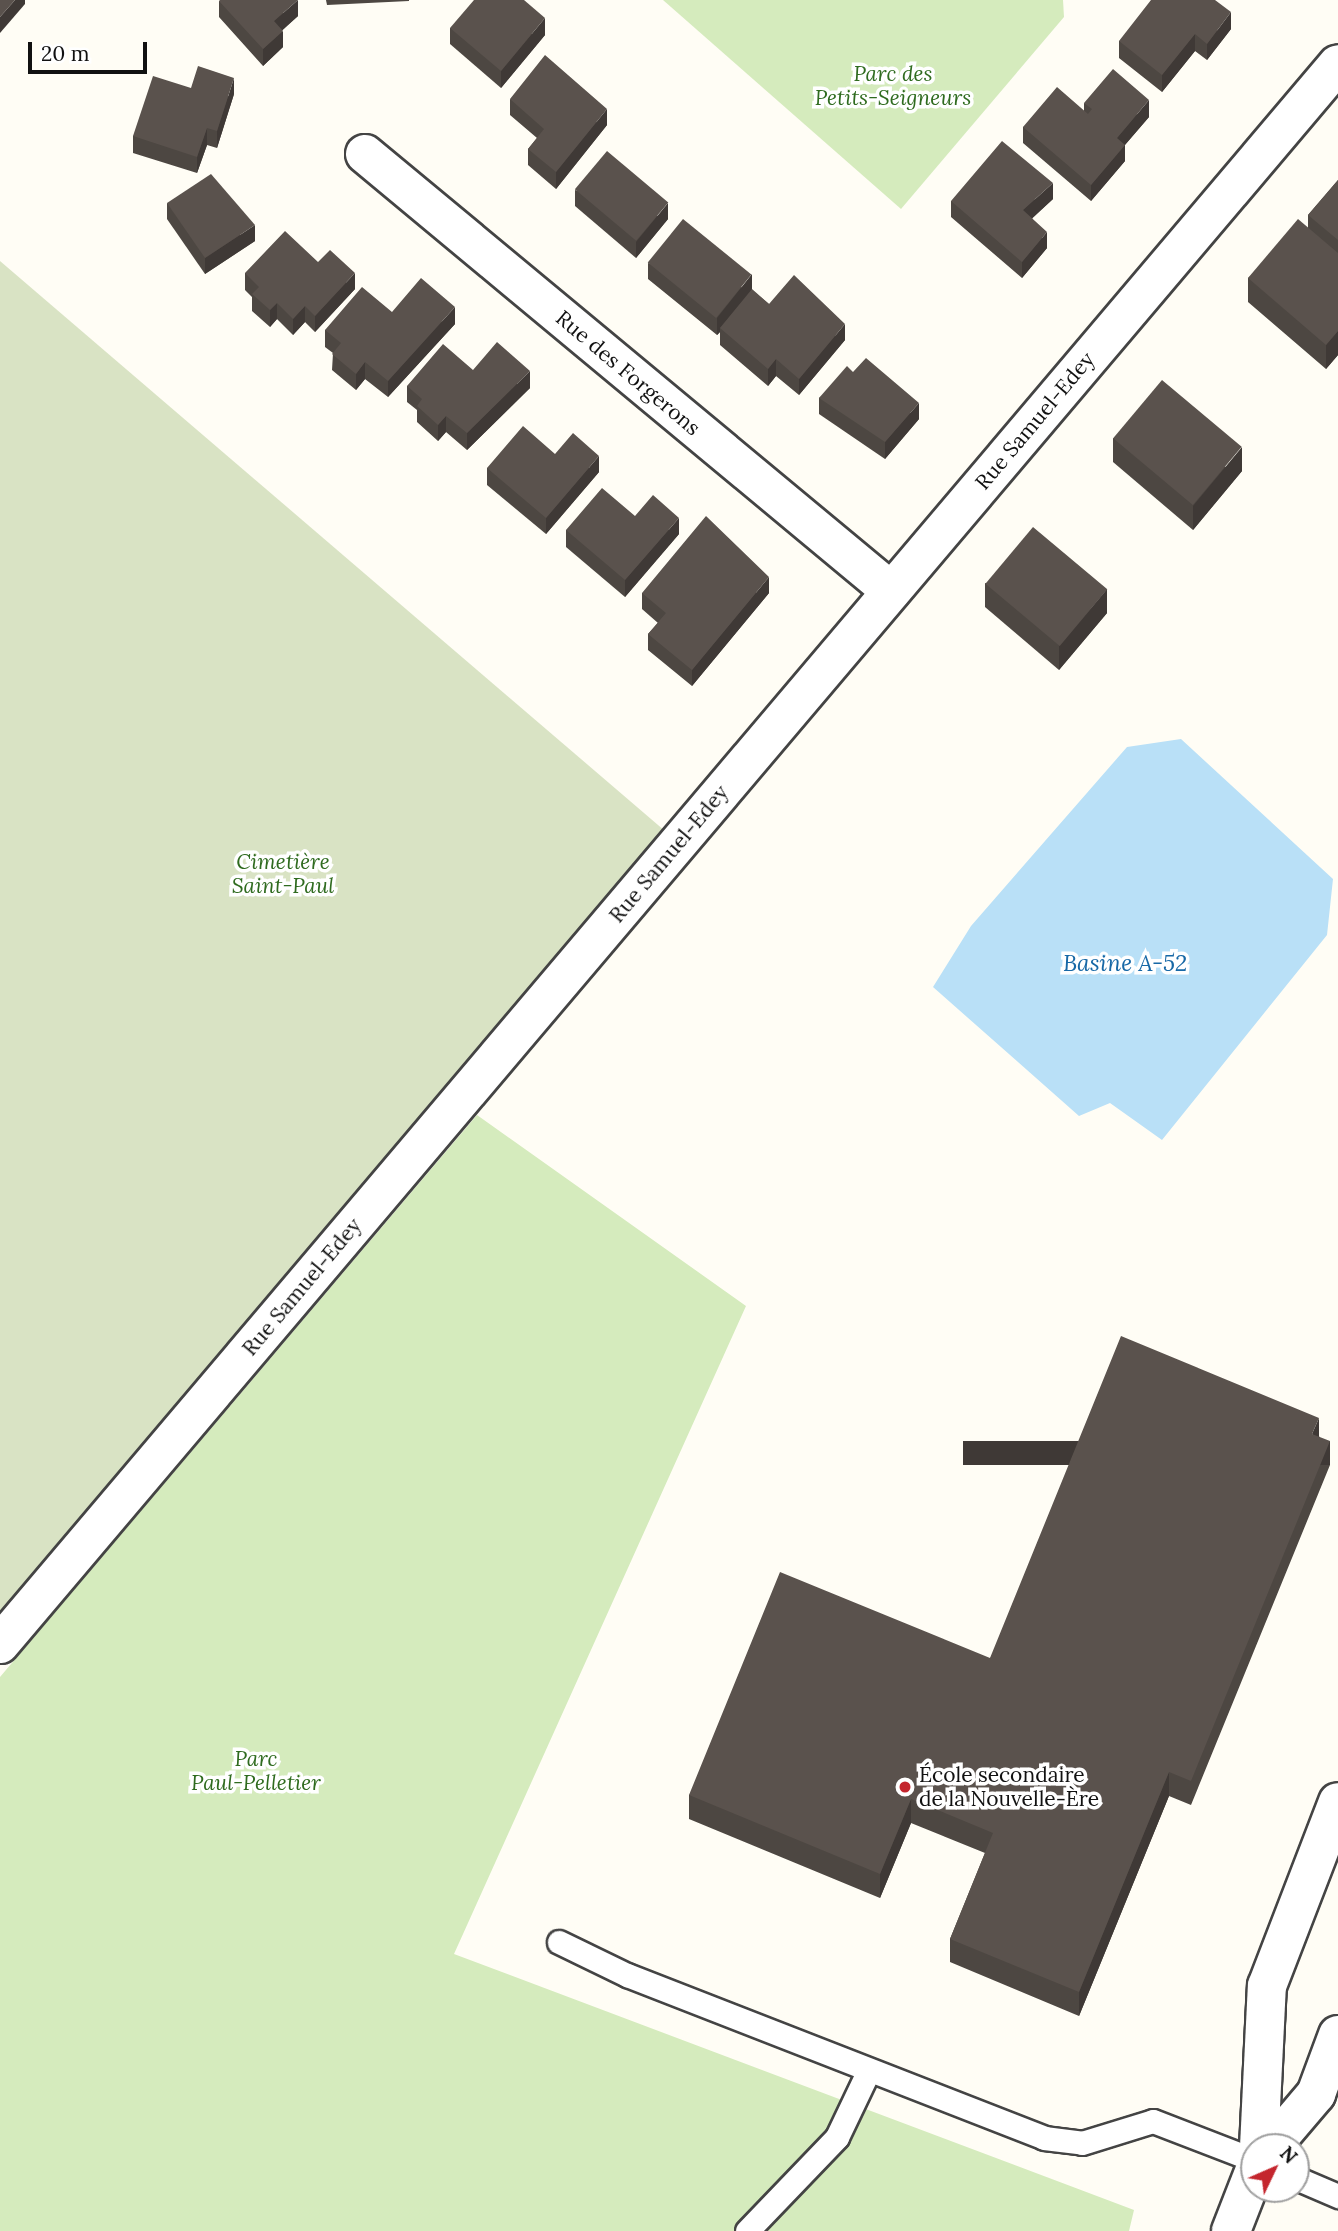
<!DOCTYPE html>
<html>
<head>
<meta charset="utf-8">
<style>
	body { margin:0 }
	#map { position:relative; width:1338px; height:2231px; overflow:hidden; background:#fffdf5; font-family:Lora,serif }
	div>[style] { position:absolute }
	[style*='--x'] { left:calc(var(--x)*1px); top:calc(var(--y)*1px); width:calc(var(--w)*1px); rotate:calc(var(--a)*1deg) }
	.green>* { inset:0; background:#d5ebbd }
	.cemetery>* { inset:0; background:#d9e3c4 }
	.water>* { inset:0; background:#b9e0f7 }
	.roads { filter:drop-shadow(2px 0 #444) drop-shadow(-2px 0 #444) drop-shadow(0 2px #444) drop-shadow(0 -2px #444) }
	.service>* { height:23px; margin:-11.5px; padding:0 11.5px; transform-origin:11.5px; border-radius:11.5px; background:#fff }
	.minor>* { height:38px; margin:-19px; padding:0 19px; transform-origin:19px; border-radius:19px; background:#fff }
	.tertiary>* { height:38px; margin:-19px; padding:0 19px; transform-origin:19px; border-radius:19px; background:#fff }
	.wall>* { inset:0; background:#4d4742 }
	.shaded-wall>* { inset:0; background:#3f3936; transform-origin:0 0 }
	.building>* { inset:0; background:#5a524d; transform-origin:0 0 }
	.dots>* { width:19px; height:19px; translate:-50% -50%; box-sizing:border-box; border:4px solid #fff; border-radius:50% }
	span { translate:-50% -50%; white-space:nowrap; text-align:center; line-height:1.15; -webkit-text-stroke:7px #fff; paint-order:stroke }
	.park-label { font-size:21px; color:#2f6b1f; font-style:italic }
	.street-label { font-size:21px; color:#111 }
	.poi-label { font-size:21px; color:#111 }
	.left { translate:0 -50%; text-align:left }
	.water-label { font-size:23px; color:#1768a6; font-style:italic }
	.north { position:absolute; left:1240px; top:2133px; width:70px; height:70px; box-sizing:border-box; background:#fff; border:2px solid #a0a0a0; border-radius:50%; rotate:46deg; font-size:19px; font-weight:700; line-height:28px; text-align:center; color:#111 }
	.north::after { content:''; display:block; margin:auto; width:24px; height:32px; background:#c4262e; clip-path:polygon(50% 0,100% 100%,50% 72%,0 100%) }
	.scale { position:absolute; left:28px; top:42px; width:119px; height:32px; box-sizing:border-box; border:4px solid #111; border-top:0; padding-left:9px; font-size:21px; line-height:24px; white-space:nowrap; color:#111; -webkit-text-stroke:5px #fff; paint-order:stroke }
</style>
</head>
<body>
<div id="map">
	<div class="green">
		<i style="clip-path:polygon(663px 0,1063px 0,1064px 17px,901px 209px)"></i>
		<i style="clip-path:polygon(477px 1115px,746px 1306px,454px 1954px,1134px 2210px,1129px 2231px,0 2231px,0 1677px)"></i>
	</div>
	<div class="cemetery">
		<i style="clip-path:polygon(0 261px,679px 843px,0 1644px)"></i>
	</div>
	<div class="water">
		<i style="clip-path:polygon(1181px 739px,1333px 879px,1327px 935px,1162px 1140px,1110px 1103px,1079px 1116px,933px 987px,971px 926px,1127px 747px)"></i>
	</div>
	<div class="roads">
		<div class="service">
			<i style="--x:559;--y:1942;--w:76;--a:25.9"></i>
			<i style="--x:627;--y:1975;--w:448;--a:21.3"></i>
			<i style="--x:1044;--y:2138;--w:38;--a:7"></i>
			<i style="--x:1082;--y:2143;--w:74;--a:-17.2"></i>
			<i style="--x:1153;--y:2121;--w:108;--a:21.1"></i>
			<i style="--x:1296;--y:2178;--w:46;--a:23.2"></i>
			<i style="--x:747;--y:2231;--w:130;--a:-46.2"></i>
			<i style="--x:837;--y:2137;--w:72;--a:-64.5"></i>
		</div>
		<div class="minor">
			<i style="--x:365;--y:154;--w:684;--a:39.72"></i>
			<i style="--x:1259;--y:2147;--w:161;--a:-87.2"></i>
			<i style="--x:1267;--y:1986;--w:197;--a:-68.9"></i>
			<i style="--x:1271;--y:2147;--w:70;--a:-49.7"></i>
			<i style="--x:1316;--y:2094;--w:63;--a:-69.6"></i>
			<i style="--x:1231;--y:2231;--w:63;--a:-68.7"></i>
		</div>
		<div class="tertiary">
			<i style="--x:0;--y:1644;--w:2070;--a:-49.74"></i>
		</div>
	</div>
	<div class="wall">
		<i style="clip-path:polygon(326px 0,409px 0,409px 1px,327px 5px)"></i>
		<i style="clip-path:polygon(219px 1px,298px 16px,282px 30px,283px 47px,263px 66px,219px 17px)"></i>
		<i style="clip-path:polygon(450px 28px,545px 35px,501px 88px,450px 44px)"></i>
		<i style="clip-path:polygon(1231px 29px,1207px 60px,1195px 51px,1162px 92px,1119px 58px,1119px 41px)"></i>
		<i style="clip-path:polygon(234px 94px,217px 148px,207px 145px,197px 173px,133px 153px,133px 136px)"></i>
		<i style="clip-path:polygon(510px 99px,607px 125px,556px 189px,528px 165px,528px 149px,537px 138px,510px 115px)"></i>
		<i style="clip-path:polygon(1084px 103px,1149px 117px,1125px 145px,1125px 161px,1091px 201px,1023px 143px,1023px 127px,1084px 111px)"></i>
		<i style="clip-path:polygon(1338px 180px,1338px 355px,1326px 369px,1248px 302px,1248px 278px,1308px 228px,1308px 215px)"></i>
		<i style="clip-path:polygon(575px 190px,668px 219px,636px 258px,575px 206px)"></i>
		<i style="clip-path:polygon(1053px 199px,1032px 218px,1047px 248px,1022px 278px,951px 217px,951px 201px)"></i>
		<i style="clip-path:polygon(167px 203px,255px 241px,205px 274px,167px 219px)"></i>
		<i style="clip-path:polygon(318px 262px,355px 289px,315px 332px,305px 322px,293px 335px,277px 319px,270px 327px,252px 311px,252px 297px,245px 290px,245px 273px)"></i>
		<i style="clip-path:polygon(648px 263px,752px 290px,769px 304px,845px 340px,799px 395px,776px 376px,768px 386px,720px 345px,720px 332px,717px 335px,648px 279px)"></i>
		<i style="clip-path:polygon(392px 312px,455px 324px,388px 397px,365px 379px,356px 390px,332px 370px,333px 353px,325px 347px,325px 330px)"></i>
		<i style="clip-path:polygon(473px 370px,530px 388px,467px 450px,446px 432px,438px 441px,417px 422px,417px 410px,407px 402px,407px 386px)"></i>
		<i style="clip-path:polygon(853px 372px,919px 419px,885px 459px,819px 414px,819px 398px)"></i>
		<i style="clip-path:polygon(1113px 438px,1242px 471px,1193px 530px,1113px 462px)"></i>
		<i style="clip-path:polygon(555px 454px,599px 472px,546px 534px,487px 485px,487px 468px)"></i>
		<i style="clip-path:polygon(635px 516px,679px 534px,625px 597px,566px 547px,566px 530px)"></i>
		<i style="clip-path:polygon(985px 583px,1107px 613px,1059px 670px,985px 607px)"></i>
		<i style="clip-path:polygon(642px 593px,769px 593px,692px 686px,648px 650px,648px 634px,658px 623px,642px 609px)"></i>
		<i style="clip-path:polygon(1319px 1436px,1330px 1465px,1191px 1805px,1169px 1796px,1079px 2016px,950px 1962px,950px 1939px,985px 1853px,911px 1823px,880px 1898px,689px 1819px,689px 1795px,990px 1658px)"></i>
	</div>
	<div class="shaded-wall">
		<i style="clip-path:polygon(15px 0,25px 0,25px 4px,0 33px,0 17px)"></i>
		<i style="clip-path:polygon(298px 0,298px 16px,274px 38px,274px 21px)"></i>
		<i style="clip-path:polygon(1231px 12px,1231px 29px,1207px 60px,1207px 44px)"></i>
		<i style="clip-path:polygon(545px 18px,545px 35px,501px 88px,501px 71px)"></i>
		<i style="clip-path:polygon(283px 31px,283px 47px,263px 66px,263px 49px)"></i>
		<i style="clip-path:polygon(1195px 34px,1195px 51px,1162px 92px,1162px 75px)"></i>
		<i style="clip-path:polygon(234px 78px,234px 94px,217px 148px,217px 131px)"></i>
		<i style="clip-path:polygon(1149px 100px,1149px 117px,1117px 154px,1117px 138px)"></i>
		<i style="clip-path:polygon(607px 109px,607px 125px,556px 189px,556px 172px)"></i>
		<i style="clip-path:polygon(207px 128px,207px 145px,197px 173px,197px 157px)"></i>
		<i style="clip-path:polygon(1125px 145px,1125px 161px,1091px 201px,1091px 185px)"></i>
		<i style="clip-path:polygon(1053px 183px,1053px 199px,1023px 227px,1023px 210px)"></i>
		<i style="clip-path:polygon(668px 203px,668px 219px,636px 258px,636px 242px)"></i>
		<i style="clip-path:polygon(255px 225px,255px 241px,205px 274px,205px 258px)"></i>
		<i style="clip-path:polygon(1047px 232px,1047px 248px,1022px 278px,1022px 262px)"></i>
		<i style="clip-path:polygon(355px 273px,355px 289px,315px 332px,315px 316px)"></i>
		<i style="clip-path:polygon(752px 274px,752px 290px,720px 328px,720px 332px,717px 335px,717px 318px)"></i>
		<i style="clip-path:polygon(277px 303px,277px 319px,270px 327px,270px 310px)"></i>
		<i style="clip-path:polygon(305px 306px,305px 322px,293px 335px,293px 319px)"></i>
		<i style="clip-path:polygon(455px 307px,455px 324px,388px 397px,388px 381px)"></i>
		<i style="clip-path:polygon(845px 324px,845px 340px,799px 395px,799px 379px)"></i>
		<i style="clip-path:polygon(1338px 331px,1338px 355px,1326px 369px,1326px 345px)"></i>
		<i style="clip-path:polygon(776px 359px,776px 376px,768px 386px,768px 369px)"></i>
		<i style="clip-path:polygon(365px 362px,365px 379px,356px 390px,356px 374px)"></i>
		<i style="clip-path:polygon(530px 371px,530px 388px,467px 450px,467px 433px)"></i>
		<i style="clip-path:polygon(919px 403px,919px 419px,885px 459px,885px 442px)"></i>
		<i style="clip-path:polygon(446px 416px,446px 432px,438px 441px,438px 425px)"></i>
		<i style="clip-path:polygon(1242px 447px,1242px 471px,1193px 530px,1193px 506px)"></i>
		<i style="clip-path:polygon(599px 456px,599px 472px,546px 534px,546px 518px)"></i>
		<i style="clip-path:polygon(679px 518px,679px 534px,625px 597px,625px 580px)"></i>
		<i style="clip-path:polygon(769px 577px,769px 593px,692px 686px,692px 670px)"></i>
		<i style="clip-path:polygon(1107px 589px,1107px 613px,1059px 670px,1059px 646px)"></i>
		<i style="clip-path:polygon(1319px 1418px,1319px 1442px,1312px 1434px)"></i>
		<i style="left:1330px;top:1441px;width:24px;height:367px;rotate:90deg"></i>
		<i style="clip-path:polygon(1169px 1772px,1169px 1796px,1079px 2016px,1079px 1992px)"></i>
		<i style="clip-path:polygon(911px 1799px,911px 1823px,880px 1898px,880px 1874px)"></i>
	</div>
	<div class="building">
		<i style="clip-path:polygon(0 0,15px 0,0 17px)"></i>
		<i style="clip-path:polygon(220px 0,298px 0,274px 21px,283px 31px,263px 49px,219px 1px)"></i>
		<i style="clip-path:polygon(474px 0,524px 0,545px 18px,501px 71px,450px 28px)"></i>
		<i style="clip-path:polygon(1151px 0,1215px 0,1231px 12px,1207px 44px,1195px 34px,1162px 75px,1119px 41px)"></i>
		<i style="clip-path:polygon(545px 55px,607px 109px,556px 172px,528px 149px,544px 129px,510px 99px)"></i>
		<i style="clip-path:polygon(198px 66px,234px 78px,217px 131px,207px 128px,197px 157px,133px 136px,153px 76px,191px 88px)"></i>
		<i style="clip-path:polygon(1113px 69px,1149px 100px,1117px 138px,1125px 145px,1091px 185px,1023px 127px,1057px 87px,1088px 114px,1092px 109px,1084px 103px)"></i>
		<i style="clip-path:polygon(1002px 141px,1053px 183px,1023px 210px,1047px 232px,1022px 262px,951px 201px)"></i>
		<i style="left:607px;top:151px;width:80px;height:50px;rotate:40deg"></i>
		<i style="clip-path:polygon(211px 174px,255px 225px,205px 258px,167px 203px)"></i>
		<i style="clip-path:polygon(1338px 180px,1338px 240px,1308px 215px)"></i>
		<i style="left:683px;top:219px;width:88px;height:56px;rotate:39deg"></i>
		<i style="clip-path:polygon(1298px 219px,1338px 253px,1338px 331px,1326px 345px,1248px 278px)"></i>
		<i style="clip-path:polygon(285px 231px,318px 262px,330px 250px,355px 273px,315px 316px,305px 306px,293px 319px,277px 303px,270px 310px,252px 294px,259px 287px,245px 273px)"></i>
		<i style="clip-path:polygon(794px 275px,845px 324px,799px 379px,776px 359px,768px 369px,720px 328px,752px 289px,769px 304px)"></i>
		<i style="clip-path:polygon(421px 278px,455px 307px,388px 381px,365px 362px,356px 374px,332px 354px,341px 343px,325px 330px,362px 287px,392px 312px)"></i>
		<i style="clip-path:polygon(497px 342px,530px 371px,467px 433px,446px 416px,438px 425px,417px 406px,422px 399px,407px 386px,443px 344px,473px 370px)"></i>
		<i style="clip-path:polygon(866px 358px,919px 403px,885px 442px,819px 398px,847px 366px,853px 372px)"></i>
		<i style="left:1162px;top:380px;width:104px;height:76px;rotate:40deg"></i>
		<i style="clip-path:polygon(523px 426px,555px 454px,573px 433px,599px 456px,546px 518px,487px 468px)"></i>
		<i style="clip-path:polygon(602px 488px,635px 516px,653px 495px,679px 518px,625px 580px,566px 530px)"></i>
		<i style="clip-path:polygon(706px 516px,769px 577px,692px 670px,648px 634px,666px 613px,642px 593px)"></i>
		<i style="left:1033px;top:527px;width:97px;height:74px;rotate:40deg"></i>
		<i style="clip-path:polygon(1121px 1336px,1319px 1418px,1312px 1434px,1330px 1441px,1191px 1781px,1169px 1772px,1079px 1992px,950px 1939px,993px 1833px,911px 1799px,880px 1874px,689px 1795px,780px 1572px,990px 1658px)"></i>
	</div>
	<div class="dots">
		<i style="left:905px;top:1787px;background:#c4262e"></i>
	</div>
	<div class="park-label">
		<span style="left:893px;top:86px">Parc des<br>Petits-Seigneurs</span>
		<span style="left:283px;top:874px">Cimetière<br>Saint-Paul</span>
		<span style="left:256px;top:1771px">Parc<br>Paul-Pelletier</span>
	</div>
	<div class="street-label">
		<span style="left:628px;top:373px;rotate:40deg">Rue des Forgerons</span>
		<span style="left:1035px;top:421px;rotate:-50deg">Rue Samuel-Edey</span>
		<span style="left:669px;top:854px;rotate:-50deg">Rue Samuel-Edey</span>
		<span style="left:302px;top:1287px;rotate:-50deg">Rue Samuel-Edey</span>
	</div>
	<div class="poi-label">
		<span class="left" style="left:919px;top:1787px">École secondaire<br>de la Nouvelle-Ère</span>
	</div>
	<div class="water-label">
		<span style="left:1125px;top:963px">Basine A-52</span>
	</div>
	<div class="north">N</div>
	<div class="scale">20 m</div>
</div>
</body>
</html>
